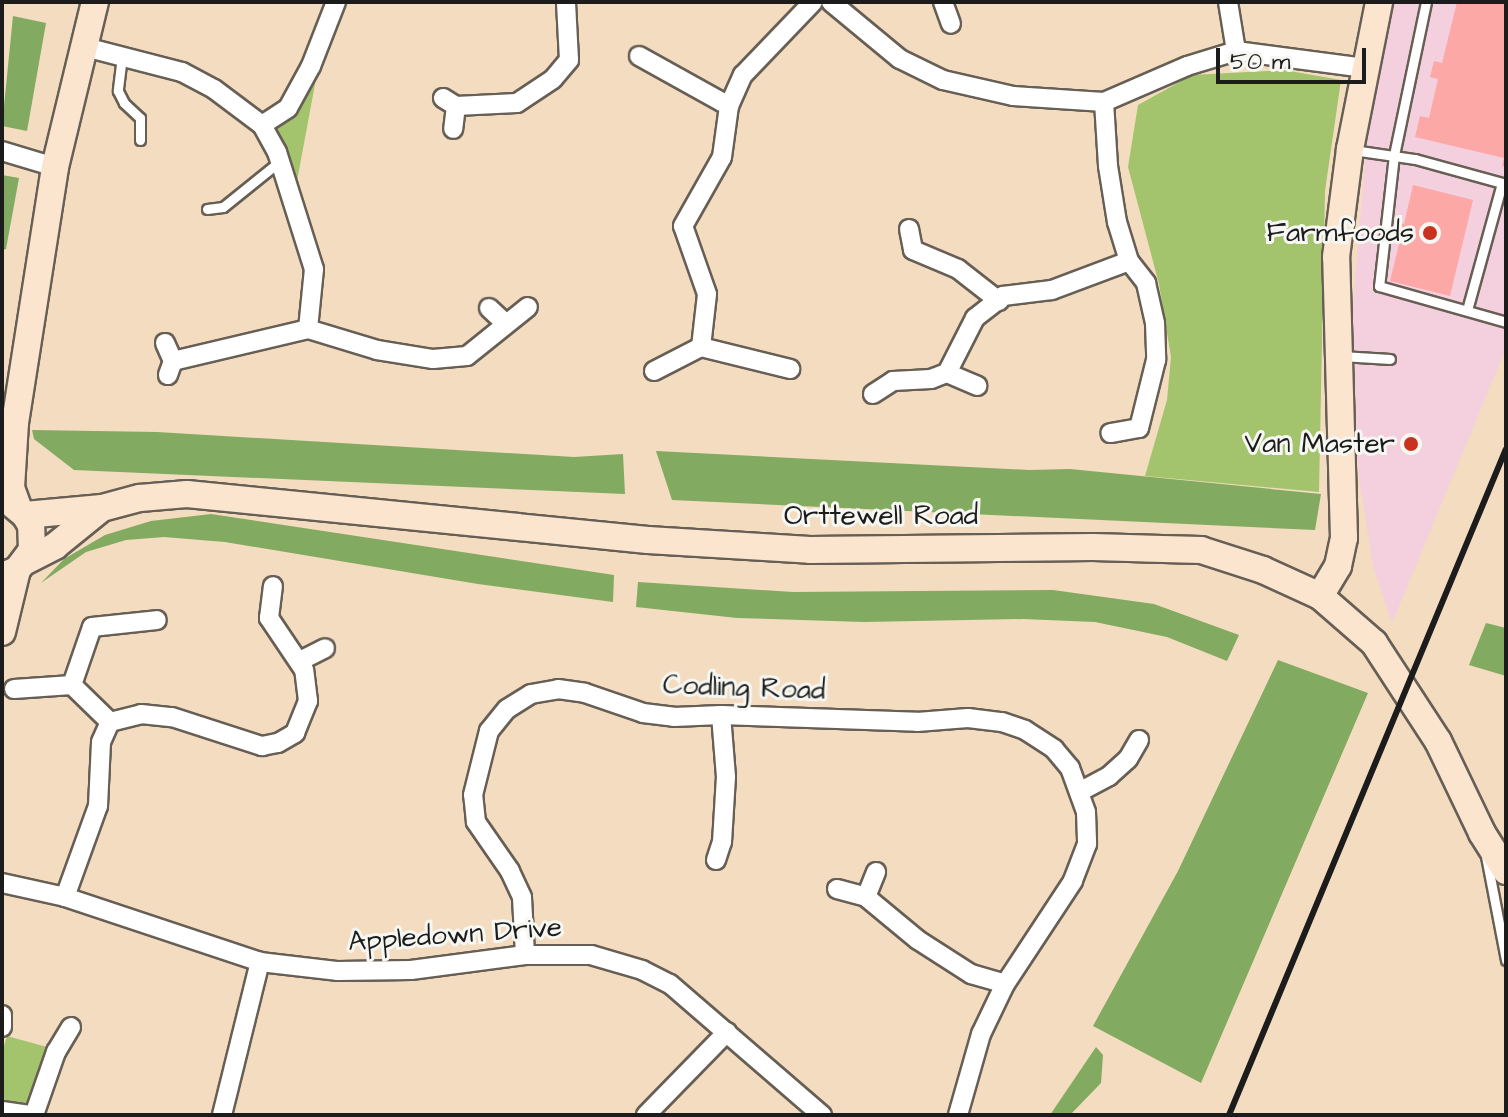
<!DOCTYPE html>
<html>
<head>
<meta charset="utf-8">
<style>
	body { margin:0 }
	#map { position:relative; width:1508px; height:1117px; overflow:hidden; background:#f3dcbf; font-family:"Architects Daughter",sans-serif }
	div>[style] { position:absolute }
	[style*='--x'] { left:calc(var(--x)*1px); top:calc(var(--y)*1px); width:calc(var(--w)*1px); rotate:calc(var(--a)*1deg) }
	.built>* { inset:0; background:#f4cfde }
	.green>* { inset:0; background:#a3c46c }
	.forest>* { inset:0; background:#82aa60 }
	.building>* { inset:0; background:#fca8a6 }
	.roads { filter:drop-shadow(2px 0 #675f55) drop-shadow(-2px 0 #675f55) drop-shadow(0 2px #675f55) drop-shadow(0 -2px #675f55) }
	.lane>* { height:9px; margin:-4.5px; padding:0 4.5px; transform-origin:4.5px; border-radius:4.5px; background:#fff }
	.street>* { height:18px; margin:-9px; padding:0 9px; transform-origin:9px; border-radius:9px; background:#fff }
	.secondary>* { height:26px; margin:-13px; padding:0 13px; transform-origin:13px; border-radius:13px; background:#fbe5cf }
	.rail>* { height:6px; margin:-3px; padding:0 3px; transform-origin:3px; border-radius:3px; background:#1c1c1c }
	.dots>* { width:22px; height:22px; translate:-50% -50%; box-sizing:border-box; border:4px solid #f6f6f2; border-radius:50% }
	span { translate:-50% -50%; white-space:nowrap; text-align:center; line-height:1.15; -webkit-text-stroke:6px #f6f6f2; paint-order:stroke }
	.poi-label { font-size:28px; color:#1c1c1c }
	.right { translate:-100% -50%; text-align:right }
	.street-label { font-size:28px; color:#1c1c1c }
	.frame { position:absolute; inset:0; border:4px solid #1c1c1c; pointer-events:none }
	.scale { position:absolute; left:1216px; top:48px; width:150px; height:36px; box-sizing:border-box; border:4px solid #1c1c1c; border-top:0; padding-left:10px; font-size:24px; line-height:28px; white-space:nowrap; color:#1c1c1c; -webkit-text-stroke:6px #f6f6f2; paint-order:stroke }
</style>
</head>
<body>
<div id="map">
	<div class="built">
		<i style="clip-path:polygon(1395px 2px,1506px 2px,1506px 348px,1392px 623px,1373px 566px,1359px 477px,1353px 412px,1353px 308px,1368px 124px)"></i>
	</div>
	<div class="green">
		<i style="clip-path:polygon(321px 52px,297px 181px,264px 124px)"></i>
		<i style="clip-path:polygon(1284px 70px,1341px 80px,1325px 191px,1319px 492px,1145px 476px,1167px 400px,1171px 357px,1159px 284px,1128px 167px,1138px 105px,1192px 75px)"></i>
		<i style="clip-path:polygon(7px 1036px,47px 1047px,32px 1111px,2px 1104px,2px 1053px)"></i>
	</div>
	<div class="forest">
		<i style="clip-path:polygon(13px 16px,46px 23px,27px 131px,2px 126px)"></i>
		<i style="clip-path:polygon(2px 175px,19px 178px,6px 249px,2px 250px)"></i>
		<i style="clip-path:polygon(32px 430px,157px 432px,574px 457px,623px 454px,625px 494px,74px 470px,34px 439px)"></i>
		<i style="clip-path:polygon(656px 451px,1029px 470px,1070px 469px,1321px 494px,1315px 530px,672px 500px)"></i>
		<i style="clip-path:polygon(211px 514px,614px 575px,613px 602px,478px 584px,225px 542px,164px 537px,126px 540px,86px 552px,41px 583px,64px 559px,105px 535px,151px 521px)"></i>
		<i style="clip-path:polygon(638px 582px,793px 592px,1053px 590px,1154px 604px,1239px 635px,1227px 661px,1167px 637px,1095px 622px,1023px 619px,864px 622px,737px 618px,636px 607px)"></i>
		<i style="clip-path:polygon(1486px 623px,1506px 628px,1506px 676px,1469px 665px)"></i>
		<i style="clip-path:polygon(1278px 660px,1368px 693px,1201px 1083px,1093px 1026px,1178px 871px)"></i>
		<i style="clip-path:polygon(1096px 1047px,1103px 1055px,1101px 1083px,1070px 1115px,1050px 1115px)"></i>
	</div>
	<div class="building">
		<i style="clip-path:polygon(1457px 2px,1506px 2px,1506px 167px,1502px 166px,1504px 158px,1415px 137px,1420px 116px,1429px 118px,1438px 79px,1430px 77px,1434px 61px,1442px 63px)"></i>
		<i style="clip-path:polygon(1413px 185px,1473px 200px,1450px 296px,1390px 281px,1399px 244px,1393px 242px,1398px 222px,1404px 224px)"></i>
	</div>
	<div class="roads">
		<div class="lane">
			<i style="--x:1426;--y:2;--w:156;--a:101.8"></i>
			<i style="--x:1394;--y:155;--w:132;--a:96.5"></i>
			<i style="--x:1379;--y:286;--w:132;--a:15.8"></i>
			<i style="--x:122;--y:56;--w:35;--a:97"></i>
			<i style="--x:118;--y:91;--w:13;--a:63"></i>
			<i style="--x:124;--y:103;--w:22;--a:43"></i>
			<i style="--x:140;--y:118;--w:22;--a:90"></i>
			<i style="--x:1353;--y:150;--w:63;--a:8.3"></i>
			<i style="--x:1415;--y:159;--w:90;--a:15.4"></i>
			<i style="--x:1502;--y:183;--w:132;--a:105.4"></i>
			<i style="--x:207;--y:209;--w:16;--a:-7"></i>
			<i style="--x:223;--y:207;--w:73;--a:-38.9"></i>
			<i style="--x:1341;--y:356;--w:49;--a:3.5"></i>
			<i style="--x:1486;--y:856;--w:106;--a:79.1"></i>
		</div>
		<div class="street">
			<i style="--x:831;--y:2;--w:89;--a:39.6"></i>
			<i style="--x:900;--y:59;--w:48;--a:26"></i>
			<i style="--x:943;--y:80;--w:72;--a:12.9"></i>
			<i style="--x:1013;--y:96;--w:91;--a:3.8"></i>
			<i style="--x:1104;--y:102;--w:90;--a:-23.4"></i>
			<i style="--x:1187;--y:66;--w:51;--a:-17"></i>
			<i style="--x:1236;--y:51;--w:130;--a:7.5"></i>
			<i style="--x:943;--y:2;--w:23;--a:70"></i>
			<i style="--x:1228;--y:2;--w:50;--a:80.7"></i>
			<i style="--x:85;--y:47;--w:100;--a:14.5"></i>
			<i style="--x:182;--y:72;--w:36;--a:28"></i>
			<i style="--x:214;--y:89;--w:60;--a:36.9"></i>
			<i style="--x:262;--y:125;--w:31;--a:61"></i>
			<i style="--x:277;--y:152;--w:123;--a:72.5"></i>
			<i style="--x:314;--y:269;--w:60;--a:95.7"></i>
			<i style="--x:639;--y:56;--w:103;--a:29.1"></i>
			<i style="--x:443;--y:98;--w:15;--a:32"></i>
			<i style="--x:456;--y:106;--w:23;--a:97"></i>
			<i style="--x:1104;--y:102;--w:64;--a:86.4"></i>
			<i style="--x:1108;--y:166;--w:57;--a:80.9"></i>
			<i style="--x:1117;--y:222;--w:41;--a:72.9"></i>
			<i style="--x:1129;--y:261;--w:28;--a:52"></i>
			<i style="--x:1146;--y:283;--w:41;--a:77.3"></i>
			<i style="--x:1155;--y:323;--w:37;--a:88"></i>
			<i style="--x:1156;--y:360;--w:70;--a:104"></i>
			<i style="--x:1139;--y:428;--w:29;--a:170"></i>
			<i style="--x:456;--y:106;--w:61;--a:-2.8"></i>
			<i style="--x:517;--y:103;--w:43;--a:-33.7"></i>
			<i style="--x:553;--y:79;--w:25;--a:-50"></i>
			<i style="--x:569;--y:60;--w:58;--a:-93"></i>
			<i style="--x:262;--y:125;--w:31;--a:-33"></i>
			<i style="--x:288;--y:108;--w:48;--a:-61.3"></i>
			<i style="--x:311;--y:66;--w:69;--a:-68.7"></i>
			<i style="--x:2;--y:151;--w:55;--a:16.8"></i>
			<i style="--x:909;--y:229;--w:21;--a:79"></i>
			<i style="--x:913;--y:250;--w:49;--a:22.9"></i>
			<i style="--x:958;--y:269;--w:52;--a:38"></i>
			<i style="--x:489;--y:308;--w:22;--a:43"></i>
			<i style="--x:165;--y:343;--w:20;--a:66"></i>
			<i style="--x:173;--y:361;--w:15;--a:110"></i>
			<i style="--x:701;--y:347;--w:53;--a:-83.5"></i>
			<i style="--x:707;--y:294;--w:72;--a:-109.4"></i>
			<i style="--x:683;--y:226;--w:79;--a:-60.5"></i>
			<i style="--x:722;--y:157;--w:51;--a:-82.2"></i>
			<i style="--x:729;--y:106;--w:34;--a:-66"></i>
			<i style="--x:743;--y:75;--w:101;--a:-46.2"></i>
			<i style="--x:173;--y:361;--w:139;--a:-13.3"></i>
			<i style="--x:308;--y:329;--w:72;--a:16.9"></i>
			<i style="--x:377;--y:350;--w:57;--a:9.1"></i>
			<i style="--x:433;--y:359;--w:34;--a:-5"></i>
			<i style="--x:467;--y:356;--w:78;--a:-38.8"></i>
			<i style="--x:654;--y:371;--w:53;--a:-27.1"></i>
			<i style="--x:701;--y:347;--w:92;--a:13.9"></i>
			<i style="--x:947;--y:373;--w:33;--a:23"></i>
			<i style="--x:873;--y:394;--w:24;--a:-33"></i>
			<i style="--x:893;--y:381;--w:38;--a:-3"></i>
			<i style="--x:931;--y:379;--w:17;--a:-21"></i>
			<i style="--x:947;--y:373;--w:62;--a:-63"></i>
			<i style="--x:975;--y:318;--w:36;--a:-38"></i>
			<i style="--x:1003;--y:296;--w:49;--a:-7"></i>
			<i style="--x:1052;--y:290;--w:82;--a:-20.6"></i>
			<i style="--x:300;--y:661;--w:28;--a:-27"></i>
			<i style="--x:14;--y:689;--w:58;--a:-3.9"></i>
			<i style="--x:72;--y:685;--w:61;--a:-71"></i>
			<i style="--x:92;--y:627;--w:65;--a:-6.1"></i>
			<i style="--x:110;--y:722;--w:32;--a:-14"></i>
			<i style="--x:141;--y:714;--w:31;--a:6"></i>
			<i style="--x:172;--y:717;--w:95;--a:17.9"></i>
			<i style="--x:262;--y:746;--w:16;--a:-11"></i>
			<i style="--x:278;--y:743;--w:20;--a:-30"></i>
			<i style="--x:295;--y:733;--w:35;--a:-68"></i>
			<i style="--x:308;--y:701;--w:31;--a:-97"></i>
			<i style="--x:304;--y:670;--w:63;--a:-123.9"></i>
			<i style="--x:269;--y:618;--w:32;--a:-83"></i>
			<i style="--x:1081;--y:791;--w:32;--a:-28"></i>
			<i style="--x:1109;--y:776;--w:25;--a:-42"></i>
			<i style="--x:1128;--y:759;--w:22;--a:-60"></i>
			<i style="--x:716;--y:860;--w:19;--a:-72"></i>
			<i style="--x:722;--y:842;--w:65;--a:-86.5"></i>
			<i style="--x:726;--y:777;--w:62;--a:-94.6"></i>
			<i style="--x:2;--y:883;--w:65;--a:12.5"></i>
			<i style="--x:65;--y:897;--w:206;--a:18.4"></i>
			<i style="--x:260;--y:962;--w:79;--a:6.6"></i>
			<i style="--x:338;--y:971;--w:73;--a:-0.8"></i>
			<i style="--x:411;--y:970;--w:115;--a:-7.5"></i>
			<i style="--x:525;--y:955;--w:66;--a:0"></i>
			<i style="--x:591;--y:955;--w:53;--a:16.4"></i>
			<i style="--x:642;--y:970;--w:31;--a:27"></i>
			<i style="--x:670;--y:984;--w:201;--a:40.8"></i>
			<i style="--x:837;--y:889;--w:30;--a:15"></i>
			<i style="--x:866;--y:897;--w:27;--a:-68"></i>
			<i style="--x:65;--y:897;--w:97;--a:-70.1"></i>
			<i style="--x:98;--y:806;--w:64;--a:-87.3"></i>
			<i style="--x:101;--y:742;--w:22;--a:-66"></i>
			<i style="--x:110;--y:722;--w:53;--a:-135.8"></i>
			<i style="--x:866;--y:897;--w:67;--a:39.6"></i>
			<i style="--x:918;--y:940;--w:63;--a:32.7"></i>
			<i style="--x:971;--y:974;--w:35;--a:16"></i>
			<i style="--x:525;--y:955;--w:58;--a:-93"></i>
			<i style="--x:522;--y:897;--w:29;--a:-115"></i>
			<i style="--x:510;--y:871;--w:60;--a:-124.8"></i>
			<i style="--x:476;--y:822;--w:27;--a:-96"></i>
			<i style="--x:473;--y:795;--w:66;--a:-76"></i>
			<i style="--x:489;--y:731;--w:28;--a:-51"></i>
			<i style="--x:507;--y:709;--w:28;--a:-32"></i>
			<i style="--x:531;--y:694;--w:27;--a:-10"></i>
			<i style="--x:558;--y:689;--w:27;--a:8"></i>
			<i style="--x:585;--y:693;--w:61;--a:19"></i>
			<i style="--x:643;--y:713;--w:31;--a:7"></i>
			<i style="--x:674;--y:717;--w:47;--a:-2.4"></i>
			<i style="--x:721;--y:715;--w:196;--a:2"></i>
			<i style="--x:917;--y:722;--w:51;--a:-4.5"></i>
			<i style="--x:968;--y:718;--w:34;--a:7"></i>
			<i style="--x:1002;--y:722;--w:24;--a:19"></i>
			<i style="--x:1025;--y:730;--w:35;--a:33"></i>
			<i style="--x:1054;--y:749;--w:25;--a:50"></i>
			<i style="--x:1070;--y:768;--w:47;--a:70"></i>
			<i style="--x:1086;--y:812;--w:32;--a:88"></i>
			<i style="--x:1087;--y:844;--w:40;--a:111"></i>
			<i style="--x:1073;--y:881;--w:123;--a:123.4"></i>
			<i style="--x:1005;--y:984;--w:55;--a:115.6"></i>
			<i style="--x:981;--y:1034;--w:84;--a:105.9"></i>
			<i style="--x:2;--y:1015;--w:12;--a:90"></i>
			<i style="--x:2;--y:1111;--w:28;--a:8"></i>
			<i style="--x:34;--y:1115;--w:67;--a:-70.8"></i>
			<i style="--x:56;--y:1052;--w:29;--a:-59"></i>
			<i style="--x:222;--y:1115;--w:158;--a:-76.1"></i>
			<i style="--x:646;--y:1115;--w:116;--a:-45.7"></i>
		</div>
		<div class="secondary">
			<i style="--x:18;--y:507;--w:20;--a:-110"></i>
			<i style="--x:11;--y:488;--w:65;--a:-86.5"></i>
			<i style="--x:15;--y:423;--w:259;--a:-81.1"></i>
			<i style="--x:55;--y:167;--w:170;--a:-76.4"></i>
			<i style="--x:25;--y:515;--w:77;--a:-5.2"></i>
			<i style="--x:102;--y:508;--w:39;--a:-15"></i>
			<i style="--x:140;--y:498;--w:47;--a:-4.9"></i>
			<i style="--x:187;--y:494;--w:463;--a:5.7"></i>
			<i style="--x:648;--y:540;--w:162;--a:3.5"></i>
			<i style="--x:810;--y:550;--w:283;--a:-0.6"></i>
			<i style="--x:1093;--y:547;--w:108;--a:1.6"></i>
			<i style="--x:1201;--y:550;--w:65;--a:17.9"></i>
			<i style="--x:1263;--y:570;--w:63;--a:24.5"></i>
			<i style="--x:1320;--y:596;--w:72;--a:41"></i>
			<i style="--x:1374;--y:643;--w:117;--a:56.9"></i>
			<i style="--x:1438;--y:741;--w:102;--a:64.4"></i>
			<i style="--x:1482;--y:833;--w:45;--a:57.7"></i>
			<i style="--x:26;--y:561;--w:33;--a:-27"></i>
			<i style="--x:55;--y:546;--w:60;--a:-39"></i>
			<i style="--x:2;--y:576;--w:16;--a:-22"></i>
			<i style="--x:17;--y:570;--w:25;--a:-53"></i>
			<i style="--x:32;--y:550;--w:25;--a:-92"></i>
			<i style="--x:31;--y:525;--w:12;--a:-121"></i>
			<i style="--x:25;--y:515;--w:16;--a:-140"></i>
			<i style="--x:1320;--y:596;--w:35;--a:-59"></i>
			<i style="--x:1338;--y:566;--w:29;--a:-78"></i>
			<i style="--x:1344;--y:538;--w:281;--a:-91.6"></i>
			<i style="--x:1336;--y:257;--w:109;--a:-82.6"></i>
			<i style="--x:1350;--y:149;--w:150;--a:-78.8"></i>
			<i style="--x:2;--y:632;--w:64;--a:-76.4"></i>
		</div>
	</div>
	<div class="rail">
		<i style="--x:1229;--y:1115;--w:721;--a:-67.42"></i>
	</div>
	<div class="dots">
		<i style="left:1430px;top:233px;background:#c8321e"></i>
		<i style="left:1411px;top:444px;background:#c8321e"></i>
	</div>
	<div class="poi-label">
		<span class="right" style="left:1414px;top:233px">Farmfoods</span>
		<span class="right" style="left:1395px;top:444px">Van Master</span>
	</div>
	<div class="street-label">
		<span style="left:881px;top:516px">Orttewell Road</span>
		<span style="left:744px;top:688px;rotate:2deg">Codling Road</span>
		<span style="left:455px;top:935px;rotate:-4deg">Appledown Drive</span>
	</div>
	<div class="frame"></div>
	<div class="scale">50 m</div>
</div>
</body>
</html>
